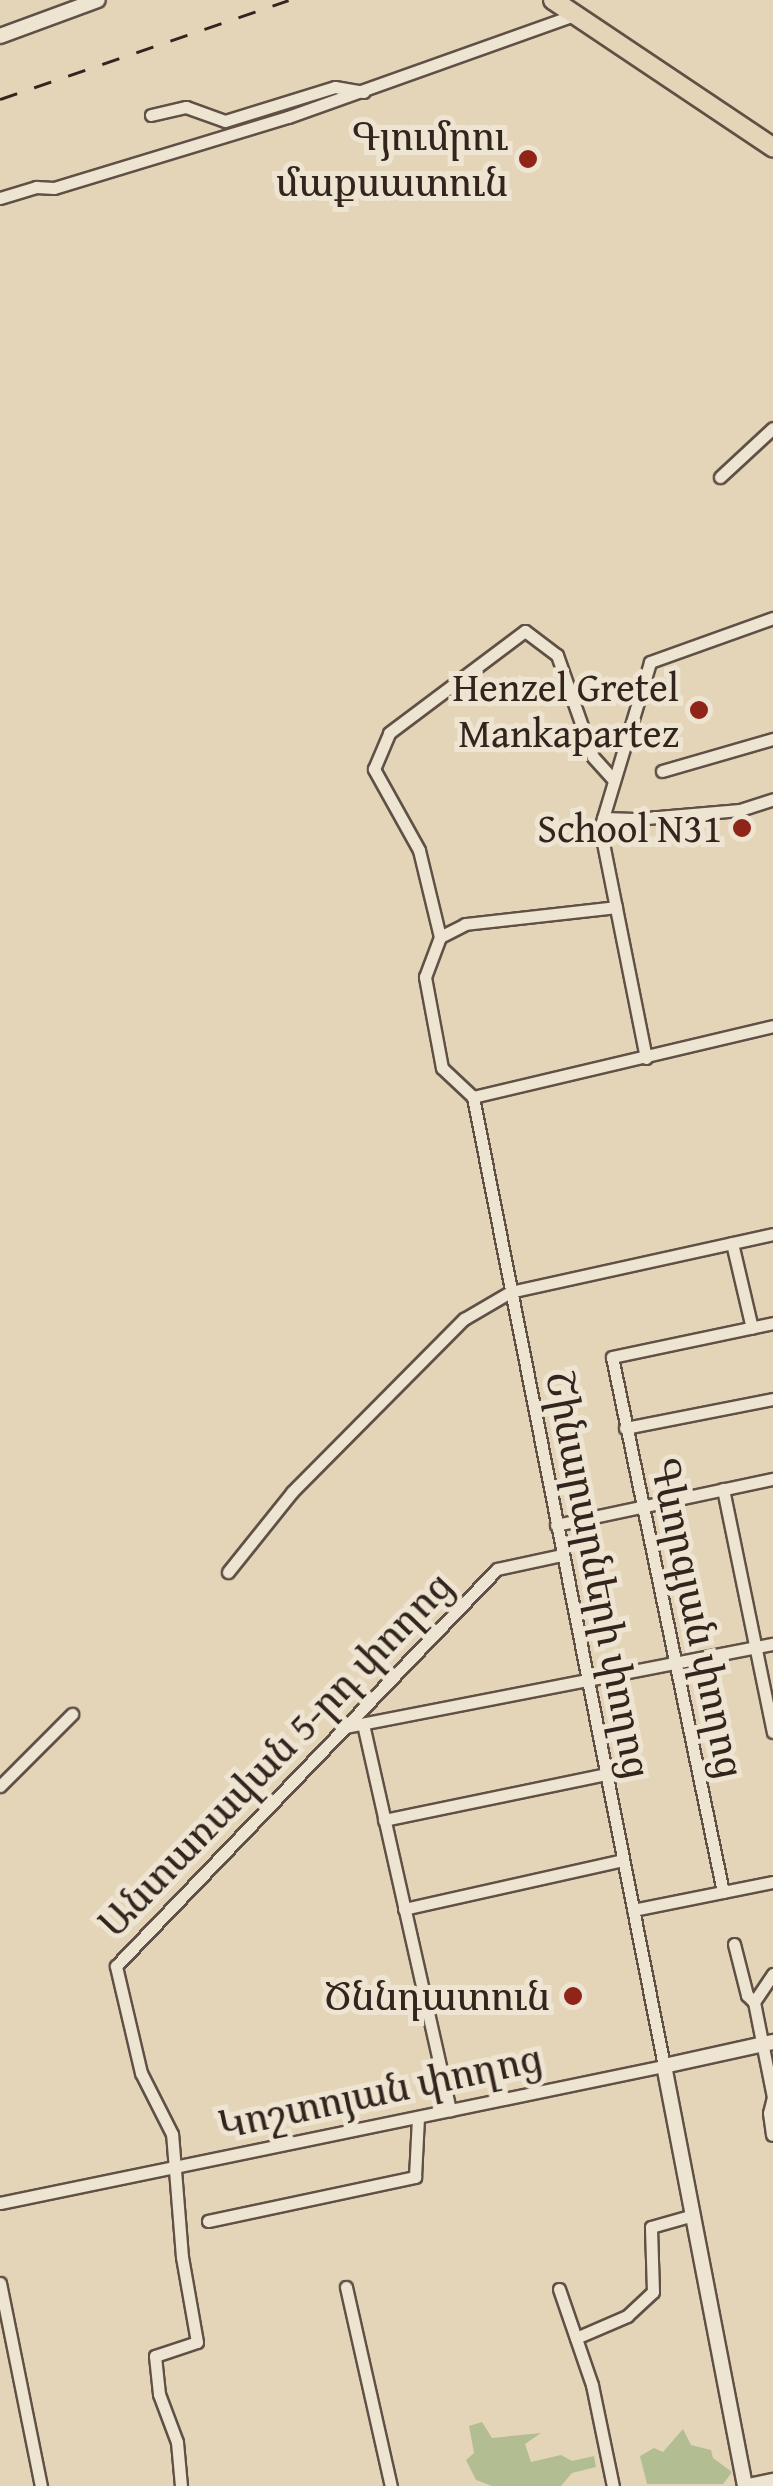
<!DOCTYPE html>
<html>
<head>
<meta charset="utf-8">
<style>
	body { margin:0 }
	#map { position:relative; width:773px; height:2486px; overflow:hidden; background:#e4d5b9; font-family:"Gentium Book Plus","Noto Serif Armenian",serif }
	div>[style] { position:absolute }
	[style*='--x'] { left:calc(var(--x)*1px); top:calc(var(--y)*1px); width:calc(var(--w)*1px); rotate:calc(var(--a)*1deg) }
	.green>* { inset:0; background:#b2be91 }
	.roads { filter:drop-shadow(2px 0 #605045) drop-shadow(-2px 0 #605045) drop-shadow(0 2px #605045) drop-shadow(0 -2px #605045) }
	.minor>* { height:11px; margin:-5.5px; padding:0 5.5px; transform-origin:5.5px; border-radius:5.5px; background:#ede4d2 }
	.tertiary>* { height:14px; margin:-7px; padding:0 7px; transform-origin:7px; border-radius:7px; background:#ede4d2 }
	.trunk>* { height:18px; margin:-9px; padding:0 9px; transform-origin:9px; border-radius:9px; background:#e4d5b9 }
	.rail>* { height:2.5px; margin-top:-1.25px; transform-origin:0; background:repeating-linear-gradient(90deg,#34241e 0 18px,transparent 0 36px) }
	.dots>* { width:28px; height:28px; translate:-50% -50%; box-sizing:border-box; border:5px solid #ede4d2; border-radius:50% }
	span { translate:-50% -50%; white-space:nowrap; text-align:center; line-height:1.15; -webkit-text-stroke:10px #ede4d2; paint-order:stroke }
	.poi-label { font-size:40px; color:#34241e }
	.right { translate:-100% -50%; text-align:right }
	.street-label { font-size:40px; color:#34241e }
</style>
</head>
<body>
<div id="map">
	<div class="green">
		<i style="clip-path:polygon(482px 2422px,492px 2438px,541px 2433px,525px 2444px,531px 2462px,561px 2455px,572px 2461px,594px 2456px,596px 2467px,572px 2473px,561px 2486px,492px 2486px,476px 2480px,466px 2460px,474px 2453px,469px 2426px)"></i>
		<i style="clip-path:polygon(683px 2429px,691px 2445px,711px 2450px,713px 2458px,732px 2472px,723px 2484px,647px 2484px,640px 2456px,654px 2448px,663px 2452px)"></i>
	</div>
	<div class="roads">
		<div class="minor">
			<i style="--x:151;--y:115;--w:36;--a:-13"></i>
			<i style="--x:186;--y:107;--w:41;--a:19.7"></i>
			<i style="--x:225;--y:121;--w:115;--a:-17.2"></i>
			<i style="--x:335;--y:87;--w:29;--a:10"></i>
			<i style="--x:0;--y:198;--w:38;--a:-17"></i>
			<i style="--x:36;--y:187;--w:18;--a:3"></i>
			<i style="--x:54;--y:188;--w:245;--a:-16.9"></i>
			<i style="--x:288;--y:117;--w:305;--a:-19.6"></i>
			<i style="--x:720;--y:477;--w:72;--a:-42.8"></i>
			<i style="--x:662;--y:771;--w:116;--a:-16.1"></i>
			<i style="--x:603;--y:818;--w:32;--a:2"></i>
			<i style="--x:635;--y:819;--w:105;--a:-4.9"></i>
			<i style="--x:740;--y:810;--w:35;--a:-18"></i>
			<i style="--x:440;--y:937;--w:89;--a:-103.6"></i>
			<i style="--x:419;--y:850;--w:93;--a:-119.1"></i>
			<i style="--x:374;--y:769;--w:39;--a:-67"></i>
			<i style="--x:389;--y:733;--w:170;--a:-36.9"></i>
			<i style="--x:525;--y:631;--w:40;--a:37"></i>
			<i style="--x:557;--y:655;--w:108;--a:70.6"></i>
			<i style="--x:593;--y:757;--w:31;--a:48"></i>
			<i style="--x:646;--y:1058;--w:235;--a:-101.3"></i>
			<i style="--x:600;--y:828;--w:173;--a:-73.2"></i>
			<i style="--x:650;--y:662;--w:131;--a:-19.7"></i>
			<i style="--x:473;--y:1097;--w:42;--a:-136.9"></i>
			<i style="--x:442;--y:1068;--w:93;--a:-100.6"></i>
			<i style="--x:425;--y:977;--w:43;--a:-69.4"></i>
			<i style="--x:440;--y:937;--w:28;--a:-27"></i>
			<i style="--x:465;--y:924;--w:152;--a:-6.4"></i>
			<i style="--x:473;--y:1097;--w:308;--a:-13.3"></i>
			<i style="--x:732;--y:1243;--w:87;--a:76.8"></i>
			<i style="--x:625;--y:1428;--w:151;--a:-11.1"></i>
			<i style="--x:723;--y:1489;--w:248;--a:78.4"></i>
			<i style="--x:556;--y:1525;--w:222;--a:-12"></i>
			<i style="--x:228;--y:1572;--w:102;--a:-51.3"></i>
			<i style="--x:292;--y:1492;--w:244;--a:-45.2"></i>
			<i style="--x:464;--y:1319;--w:53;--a:-30.4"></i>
			<i style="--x:510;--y:1292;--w:269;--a:-12.4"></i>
			<i style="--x:363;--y:1724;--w:396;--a:77.3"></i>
			<i style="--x:345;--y:1727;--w:436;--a:-11"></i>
			<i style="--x:0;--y:1786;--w:102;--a:-45"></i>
			<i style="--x:384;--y:1820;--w:227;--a:-11.7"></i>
			<i style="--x:723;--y:1892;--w:546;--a:-101.72"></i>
			<i style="--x:612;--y:1357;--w:165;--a:-11.9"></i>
			<i style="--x:404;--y:1909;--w:224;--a:-12.6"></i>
			<i style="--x:633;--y:1910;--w:143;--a:-11.3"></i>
			<i style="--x:734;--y:1944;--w:53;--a:75.7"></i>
			<i style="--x:747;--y:1995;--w:10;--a:45"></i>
			<i style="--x:754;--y:2002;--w:97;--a:78.7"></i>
			<i style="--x:773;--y:2097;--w:16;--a:104"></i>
			<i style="--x:769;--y:2113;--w:22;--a:82"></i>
			<i style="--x:754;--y:2002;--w:34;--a:-56"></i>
			<i style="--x:0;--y:2203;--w:678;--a:-11.66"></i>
			<i style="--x:664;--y:2066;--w:988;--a:-101.15"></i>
			<i style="--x:208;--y:2221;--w:212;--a:-12"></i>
			<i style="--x:415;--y:2177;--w:60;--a:-87.1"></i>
			<i style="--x:0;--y:2283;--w:207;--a:78.6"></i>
			<i style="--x:346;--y:2287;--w:204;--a:77.3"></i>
			<i style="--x:559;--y:2289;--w:102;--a:71"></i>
			<i style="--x:592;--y:2385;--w:103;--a:78.3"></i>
			<i style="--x:576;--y:2338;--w:56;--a:-23.3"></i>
			<i style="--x:627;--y:2316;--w:35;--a:-43"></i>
			<i style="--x:653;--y:2292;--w:65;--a:-91.8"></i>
			<i style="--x:651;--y:2227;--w:44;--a:-15.9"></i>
			<i style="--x:181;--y:2486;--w:44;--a:-95.2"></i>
			<i style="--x:177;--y:2442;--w:51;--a:-110.6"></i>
			<i style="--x:159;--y:2394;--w:38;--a:-96"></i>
			<i style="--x:155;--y:2356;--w:44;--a:-18.4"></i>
			<i style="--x:197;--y:2342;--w:86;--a:-100"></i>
			<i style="--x:182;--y:2257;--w:123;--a:-94.6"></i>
			<i style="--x:172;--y:2134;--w:68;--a:-116.9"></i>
			<i style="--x:141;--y:2073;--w:110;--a:-103.2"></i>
			<i style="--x:116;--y:1966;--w:550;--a:-46.18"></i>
			<i style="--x:497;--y:1569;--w:66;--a:-12.2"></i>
		</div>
		<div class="tertiary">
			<i style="--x:0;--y:36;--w:104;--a:-20.2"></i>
			<i style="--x:745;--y:2486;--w:428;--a:-100.9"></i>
			<i style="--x:664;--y:2066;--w:112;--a:-12.4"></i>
			<i style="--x:749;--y:2486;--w:25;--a:-12"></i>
		</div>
		<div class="trunk">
			<i style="--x:553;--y:0;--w:265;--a:33.8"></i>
		</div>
	</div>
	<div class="rail">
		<i style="--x:0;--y:99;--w:305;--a:-18.9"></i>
	</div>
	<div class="dots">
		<i style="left:528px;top:159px;background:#8f2418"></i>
		<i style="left:699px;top:710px;background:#8f2418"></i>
		<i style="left:742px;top:828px;background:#8f2418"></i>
		<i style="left:573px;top:1996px;background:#8f2418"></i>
	</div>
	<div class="poi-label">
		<span class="right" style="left:508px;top:159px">Գյումրու<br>մաքսատուն</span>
		<span class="right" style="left:679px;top:710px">Henzel Gretel<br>Mankapartez</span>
		<span class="right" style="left:722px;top:828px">School N31</span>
		<span class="right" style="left:550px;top:1996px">Ծննդատուն</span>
	</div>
	<div class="street-label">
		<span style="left:599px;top:1575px;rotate:79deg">Շինարարների փողոց</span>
		<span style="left:698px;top:1618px;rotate:78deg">Գևորգյան փողոց</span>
		<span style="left:275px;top:1754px;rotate:-46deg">Անտառավան 5-րդ փողոց</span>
		<span style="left:380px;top:2091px;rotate:-12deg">Կոշտոյան փողոց</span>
	</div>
</div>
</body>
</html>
